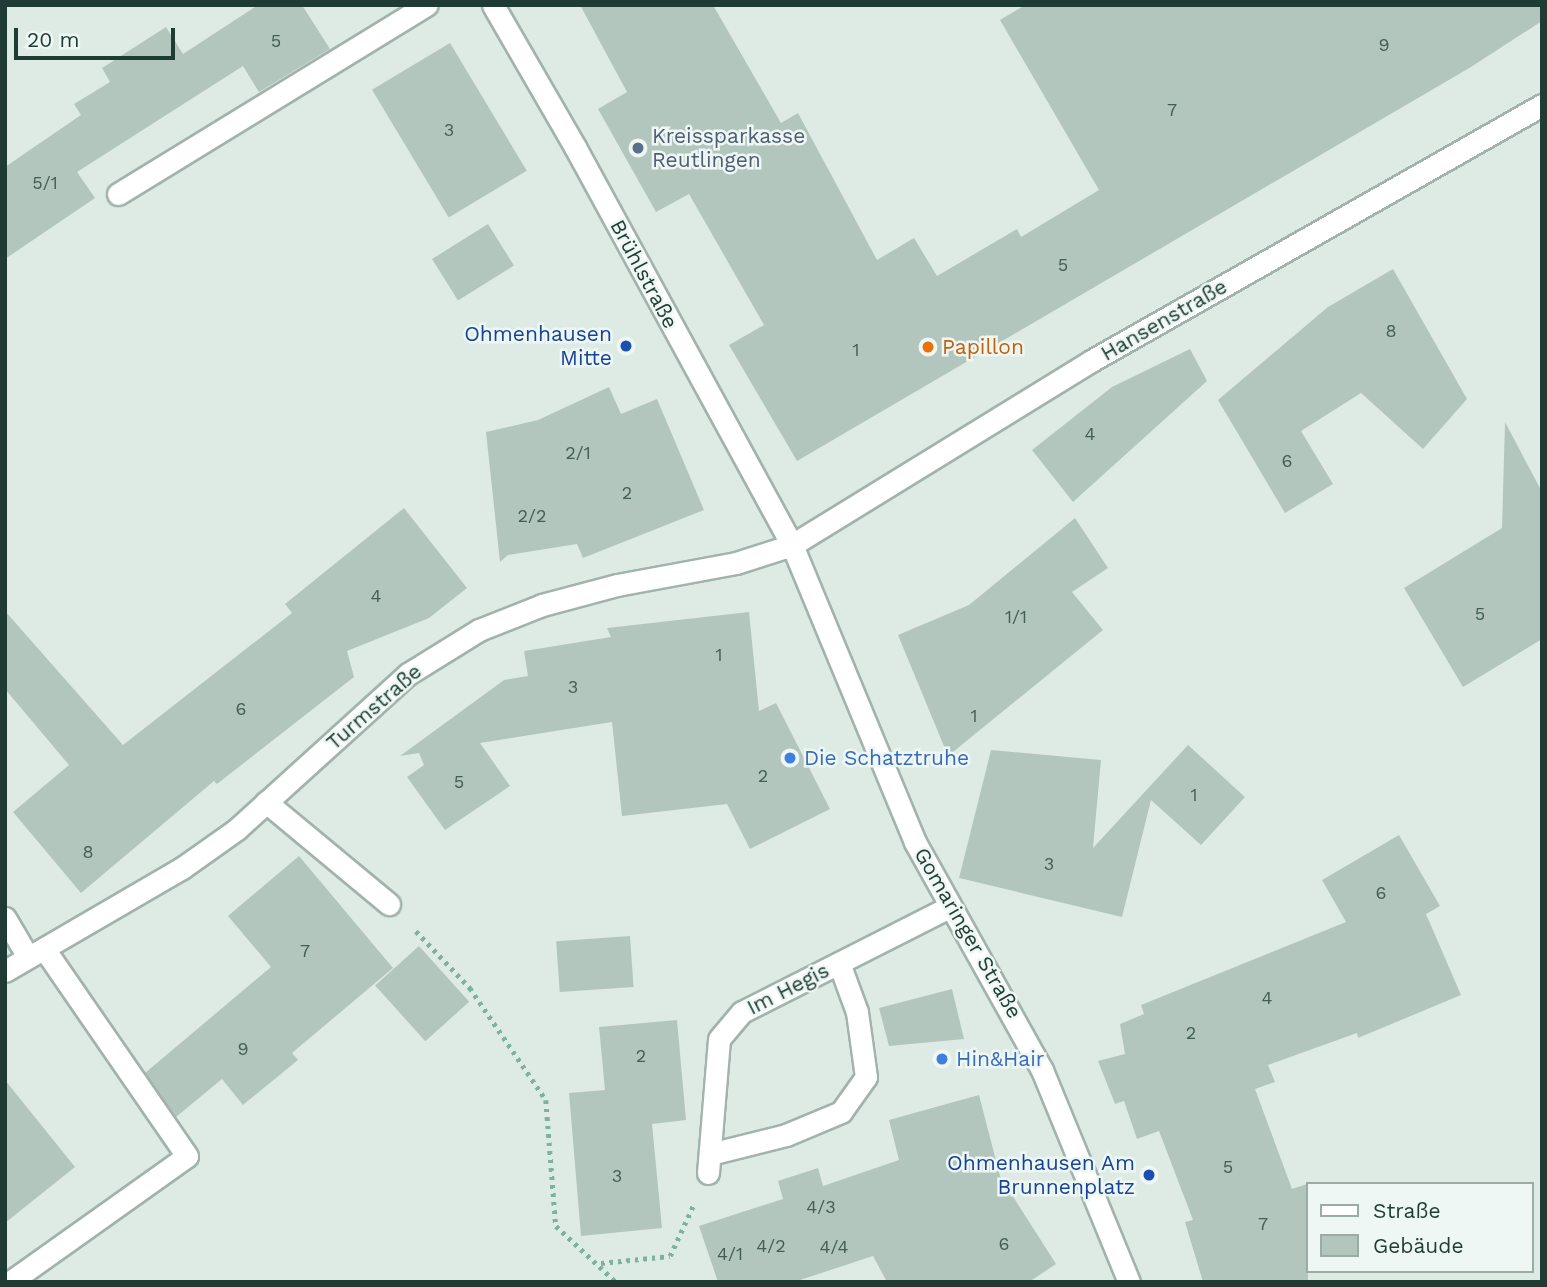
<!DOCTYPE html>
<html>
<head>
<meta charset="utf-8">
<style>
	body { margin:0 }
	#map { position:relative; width:1547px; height:1287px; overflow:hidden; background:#deebe5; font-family:"Work Sans",sans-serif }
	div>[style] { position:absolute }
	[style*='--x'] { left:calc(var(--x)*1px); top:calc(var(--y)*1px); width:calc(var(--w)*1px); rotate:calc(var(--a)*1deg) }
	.building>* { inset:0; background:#b3c6be; transform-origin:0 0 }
	.path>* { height:4.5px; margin-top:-2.25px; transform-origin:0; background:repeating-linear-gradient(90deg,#7bb2a1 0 3.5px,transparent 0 8.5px) }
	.roads { filter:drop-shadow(2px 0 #a1b3ac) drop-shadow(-2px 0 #a1b3ac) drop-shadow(0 2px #a1b3ac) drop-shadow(0 -2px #a1b3ac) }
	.lane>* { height:21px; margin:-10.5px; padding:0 10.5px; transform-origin:10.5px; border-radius:10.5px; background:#fff }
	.street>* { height:21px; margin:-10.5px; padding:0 10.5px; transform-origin:10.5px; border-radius:10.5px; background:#fff }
	.secondary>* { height:21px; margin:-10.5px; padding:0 10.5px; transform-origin:10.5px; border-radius:10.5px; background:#fff }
	.dots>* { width:19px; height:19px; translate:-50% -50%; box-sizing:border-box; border:4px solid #eef7f3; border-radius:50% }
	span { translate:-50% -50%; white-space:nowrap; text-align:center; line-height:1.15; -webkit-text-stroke:5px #eef7f3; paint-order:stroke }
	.number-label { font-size:18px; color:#435e56 }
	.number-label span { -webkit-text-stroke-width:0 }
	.service-label { font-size:21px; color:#4e5e75 }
	.left { translate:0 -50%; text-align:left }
	.street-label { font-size:21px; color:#1e3c34 }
	.transit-label { font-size:21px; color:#164399 }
	.right { translate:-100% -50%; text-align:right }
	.food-label { font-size:21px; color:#c56008 }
	.shop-label { font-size:21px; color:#366cbe }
	.frame { position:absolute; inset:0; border:7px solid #1e3c34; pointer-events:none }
	.legend { position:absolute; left:1306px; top:1182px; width:228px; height:91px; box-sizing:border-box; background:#eef7f3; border:2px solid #9baca7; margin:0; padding:9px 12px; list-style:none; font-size:21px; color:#1e3c34 }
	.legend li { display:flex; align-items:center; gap:14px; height:35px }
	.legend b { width:35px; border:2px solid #9baca7 }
	.scale { position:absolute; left:14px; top:28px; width:161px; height:32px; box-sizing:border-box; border:4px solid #1e3c34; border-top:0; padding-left:9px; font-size:21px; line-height:24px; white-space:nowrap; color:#1e3c34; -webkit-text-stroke:5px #eef7f3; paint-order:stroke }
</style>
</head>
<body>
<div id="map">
	<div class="building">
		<i style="clip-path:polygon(258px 5px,302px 5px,330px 49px,259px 92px,243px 66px,77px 172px,95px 198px,5px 259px,5px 167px,81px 115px,74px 104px,110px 82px,102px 68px,166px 27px,183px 54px)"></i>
		<i style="clip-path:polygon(580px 5px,713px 5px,781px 123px,798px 113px,877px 260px,914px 238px,937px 276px,1017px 229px,1021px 237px,1099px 190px,1000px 20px,1025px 5px,1542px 5px,1542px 21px,1471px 67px,797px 461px,729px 345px,764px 325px,689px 194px,656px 212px,598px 109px,627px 92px)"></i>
		<i style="left:450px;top:43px;width:149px;height:91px;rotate:59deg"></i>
		<i style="left:488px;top:224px;width:49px;height:66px;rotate:58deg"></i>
		<i style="clip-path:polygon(1393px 269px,1467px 399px,1423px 449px,1361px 393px,1301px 431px,1333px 484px,1285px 513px,1218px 400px,1328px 307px)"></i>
		<i style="clip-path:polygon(1190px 349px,1207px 381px,1073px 502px,1032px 450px,1112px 387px)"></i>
		<i style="clip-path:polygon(609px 387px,621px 414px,657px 399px,704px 510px,583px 558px,577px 544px,508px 555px,500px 562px,486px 432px,538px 420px)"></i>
		<i style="clip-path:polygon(1505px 422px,1542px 492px,1542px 639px,1463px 687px,1404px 588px,1502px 528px)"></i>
		<i style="clip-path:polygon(404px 508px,467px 588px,429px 618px,347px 651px,354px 677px,217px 784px,214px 781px,81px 893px,13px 812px,69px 765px,5px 689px,5px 611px,123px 745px,292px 613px,285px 604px)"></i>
		<i style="clip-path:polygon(1075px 518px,1108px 568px,1072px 592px,1103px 630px,948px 756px,898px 635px,969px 605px)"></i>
		<i style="clip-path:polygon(749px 612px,759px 711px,776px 703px,830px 809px,750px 849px,727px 804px,622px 816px,612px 722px,480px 743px,510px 786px,445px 830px,407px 777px,424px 765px,419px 753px,400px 756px,504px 680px,528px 676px,524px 651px,611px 637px,607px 628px)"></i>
		<i style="clip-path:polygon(1188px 745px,1245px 797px,1201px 845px,1151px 800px,1122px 917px,959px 878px,991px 750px,1101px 760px,1093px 848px)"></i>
		<i style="clip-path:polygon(1399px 835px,1440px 906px,1426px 914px,1461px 995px,1358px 1038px,1357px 1033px,1268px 1065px,1275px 1082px,1255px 1089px,1292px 1189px,1307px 1184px,1308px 1282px,1203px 1282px,1185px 1222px,1193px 1220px,1159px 1131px,1137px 1139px,1124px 1101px,1115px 1104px,1098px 1061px,1125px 1054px,1120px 1024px,1144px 1014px,1141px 1005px,1346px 922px,1322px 880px)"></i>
		<i style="clip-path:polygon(299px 856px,393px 968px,292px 1053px,298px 1060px,243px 1105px,222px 1079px,176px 1117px,145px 1073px,271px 967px,228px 916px)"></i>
		<i style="left:630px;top:936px;width:51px;height:74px;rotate:86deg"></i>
		<i style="left:419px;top:946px;width:75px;height:59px;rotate:48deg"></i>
		<i style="clip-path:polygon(952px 989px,964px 1039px,889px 1046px,879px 1008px)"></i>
		<i style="clip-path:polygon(677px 1020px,686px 1120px,652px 1124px,662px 1228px,581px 1236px,569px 1093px,605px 1090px,599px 1027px)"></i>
		<i style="clip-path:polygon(5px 1080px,75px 1167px,5px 1223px)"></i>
		<i style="clip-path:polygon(979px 1095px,1000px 1176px,1056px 1264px,1029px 1282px,887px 1282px,873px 1256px,794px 1282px,718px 1282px,699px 1226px,783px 1199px,778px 1181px,818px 1168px,823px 1186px,899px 1160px,889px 1120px)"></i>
	</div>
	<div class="path">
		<i style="--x:416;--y:931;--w:79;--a:46.5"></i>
		<i style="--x:470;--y:988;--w:135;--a:55.8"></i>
		<i style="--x:546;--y:1100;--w:126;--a:85.5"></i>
		<i style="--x:556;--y:1226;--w:82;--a:43"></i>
		<i style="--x:601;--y:1263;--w:69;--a:-5.8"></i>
		<i style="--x:670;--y:1256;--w:55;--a:-65.3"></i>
	</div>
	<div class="roads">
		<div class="lane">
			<i style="--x:118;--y:194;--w:362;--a:-31.5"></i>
			<i style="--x:266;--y:802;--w:160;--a:39.7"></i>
			<i style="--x:710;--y:1154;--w:78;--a:-14"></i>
			<i style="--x:786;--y:1135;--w:60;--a:-22.7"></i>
			<i style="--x:841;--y:1112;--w:43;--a:-54.5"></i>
			<i style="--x:866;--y:1077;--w:66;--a:-97.9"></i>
			<i style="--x:857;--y:1012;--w:52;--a:-110.2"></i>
			<i style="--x:708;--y:1173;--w:134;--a:-85.3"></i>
			<i style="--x:719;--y:1039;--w:35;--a:-50"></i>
			<i style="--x:742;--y:1012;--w:232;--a:-26.9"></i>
			<i style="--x:10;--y:1282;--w:217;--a:-35.4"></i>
			<i style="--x:187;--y:1156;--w:252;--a:-124.6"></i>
		</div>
		<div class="street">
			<i style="--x:493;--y:5;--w:164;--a:60"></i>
			<i style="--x:575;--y:147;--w:453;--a:61.4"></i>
			<i style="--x:792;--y:545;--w:321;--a:67.5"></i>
			<i style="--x:915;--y:842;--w:261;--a:60.9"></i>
			<i style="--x:1042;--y:1070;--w:229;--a:67.7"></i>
			<i style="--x:5;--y:918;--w:45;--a:59.5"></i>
		</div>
		<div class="secondary">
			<i style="--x:5;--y:971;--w:205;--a:-30.2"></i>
			<i style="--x:182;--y:868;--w:67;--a:-35.3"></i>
			<i style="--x:237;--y:829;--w:231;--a:-42.2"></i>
			<i style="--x:408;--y:674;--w:84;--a:-31.8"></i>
			<i style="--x:479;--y:630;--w:68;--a:-21.6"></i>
			<i style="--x:542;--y:605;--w:78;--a:-14.9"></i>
			<i style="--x:617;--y:585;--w:121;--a:-10.5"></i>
			<i style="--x:736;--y:563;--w:59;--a:-17.8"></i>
			<i style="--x:792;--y:545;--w:351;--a:-31.6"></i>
			<i style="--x:1091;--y:361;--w:519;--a:-29.58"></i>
		</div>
	</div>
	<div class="dots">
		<i style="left:638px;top:148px;background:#5c6f8a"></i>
		<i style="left:626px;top:346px;background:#1a4fb4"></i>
		<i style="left:928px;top:347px;background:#e8710a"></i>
		<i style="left:790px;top:758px;background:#3f7fe0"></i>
		<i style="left:942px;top:1059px;background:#3f7fe0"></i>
		<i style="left:1149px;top:1175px;background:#1a4fb4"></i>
	</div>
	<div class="number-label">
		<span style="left:276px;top:41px">5</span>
		<span style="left:1384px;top:45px">9</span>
		<span style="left:1172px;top:110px">7</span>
		<span style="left:449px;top:130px">3</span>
		<span style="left:45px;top:183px">5/1</span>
		<span style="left:1063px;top:265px">5</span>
		<span style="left:1391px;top:331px">8</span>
		<span style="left:856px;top:350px">1</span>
		<span style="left:1090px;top:434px">4</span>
		<span style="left:578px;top:453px">2/1</span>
		<span style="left:1287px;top:461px">6</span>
		<span style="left:627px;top:493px">2</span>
		<span style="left:532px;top:516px">2/2</span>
		<span style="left:376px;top:596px">4</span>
		<span style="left:1480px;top:614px">5</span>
		<span style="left:1016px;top:617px">1/1</span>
		<span style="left:719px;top:655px">1</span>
		<span style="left:573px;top:687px">3</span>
		<span style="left:241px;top:709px">6</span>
		<span style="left:974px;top:716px">1</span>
		<span style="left:763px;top:776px">2</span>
		<span style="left:459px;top:782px">5</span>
		<span style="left:1194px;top:795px">1</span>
		<span style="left:88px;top:852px">8</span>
		<span style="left:1049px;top:864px">3</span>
		<span style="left:1381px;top:893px">6</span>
		<span style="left:305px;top:951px">7</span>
		<span style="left:1267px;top:998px">4</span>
		<span style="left:1191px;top:1033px">2</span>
		<span style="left:243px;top:1049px">9</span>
		<span style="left:641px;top:1056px">2</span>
		<span style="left:1228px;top:1167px">5</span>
		<span style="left:617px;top:1176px">3</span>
		<span style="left:821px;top:1207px">4/3</span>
		<span style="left:1263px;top:1224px">7</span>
		<span style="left:1004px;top:1244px">6</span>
		<span style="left:771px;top:1246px">4/2</span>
		<span style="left:834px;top:1247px">4/4</span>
		<span style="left:730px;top:1254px">4/1</span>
	</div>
	<div class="service-label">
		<span class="left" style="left:652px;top:148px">Kreissparkasse<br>Reutlingen</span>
	</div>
	<div class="street-label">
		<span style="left:644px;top:274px;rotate:62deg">Brühlstraße</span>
		<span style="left:1164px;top:320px;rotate:-30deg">Hansenstraße</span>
		<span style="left:374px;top:707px;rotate:-41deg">Turmstraße</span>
		<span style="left:968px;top:933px;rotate:60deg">Gomaringer Straße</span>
		<span style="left:788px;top:989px;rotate:-27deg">Im Hegis</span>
	</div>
	<div class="transit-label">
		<span class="right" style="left:612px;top:346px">Ohmenhausen<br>Mitte</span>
		<span class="right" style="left:1135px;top:1175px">Ohmenhausen Am<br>Brunnenplatz</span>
	</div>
	<div class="food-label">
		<span class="left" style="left:942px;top:347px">Papillon</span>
	</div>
	<div class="shop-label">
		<span class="left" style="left:804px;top:758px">Die Schatztruhe</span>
		<span class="left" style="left:956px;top:1059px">Hin&amp;Hair</span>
	</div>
	<div class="frame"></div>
	<ul class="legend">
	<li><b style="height:9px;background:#fff"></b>Straße</li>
	<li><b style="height:19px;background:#b3c6be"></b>Gebäude</li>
	</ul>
	<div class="scale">20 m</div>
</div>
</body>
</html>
